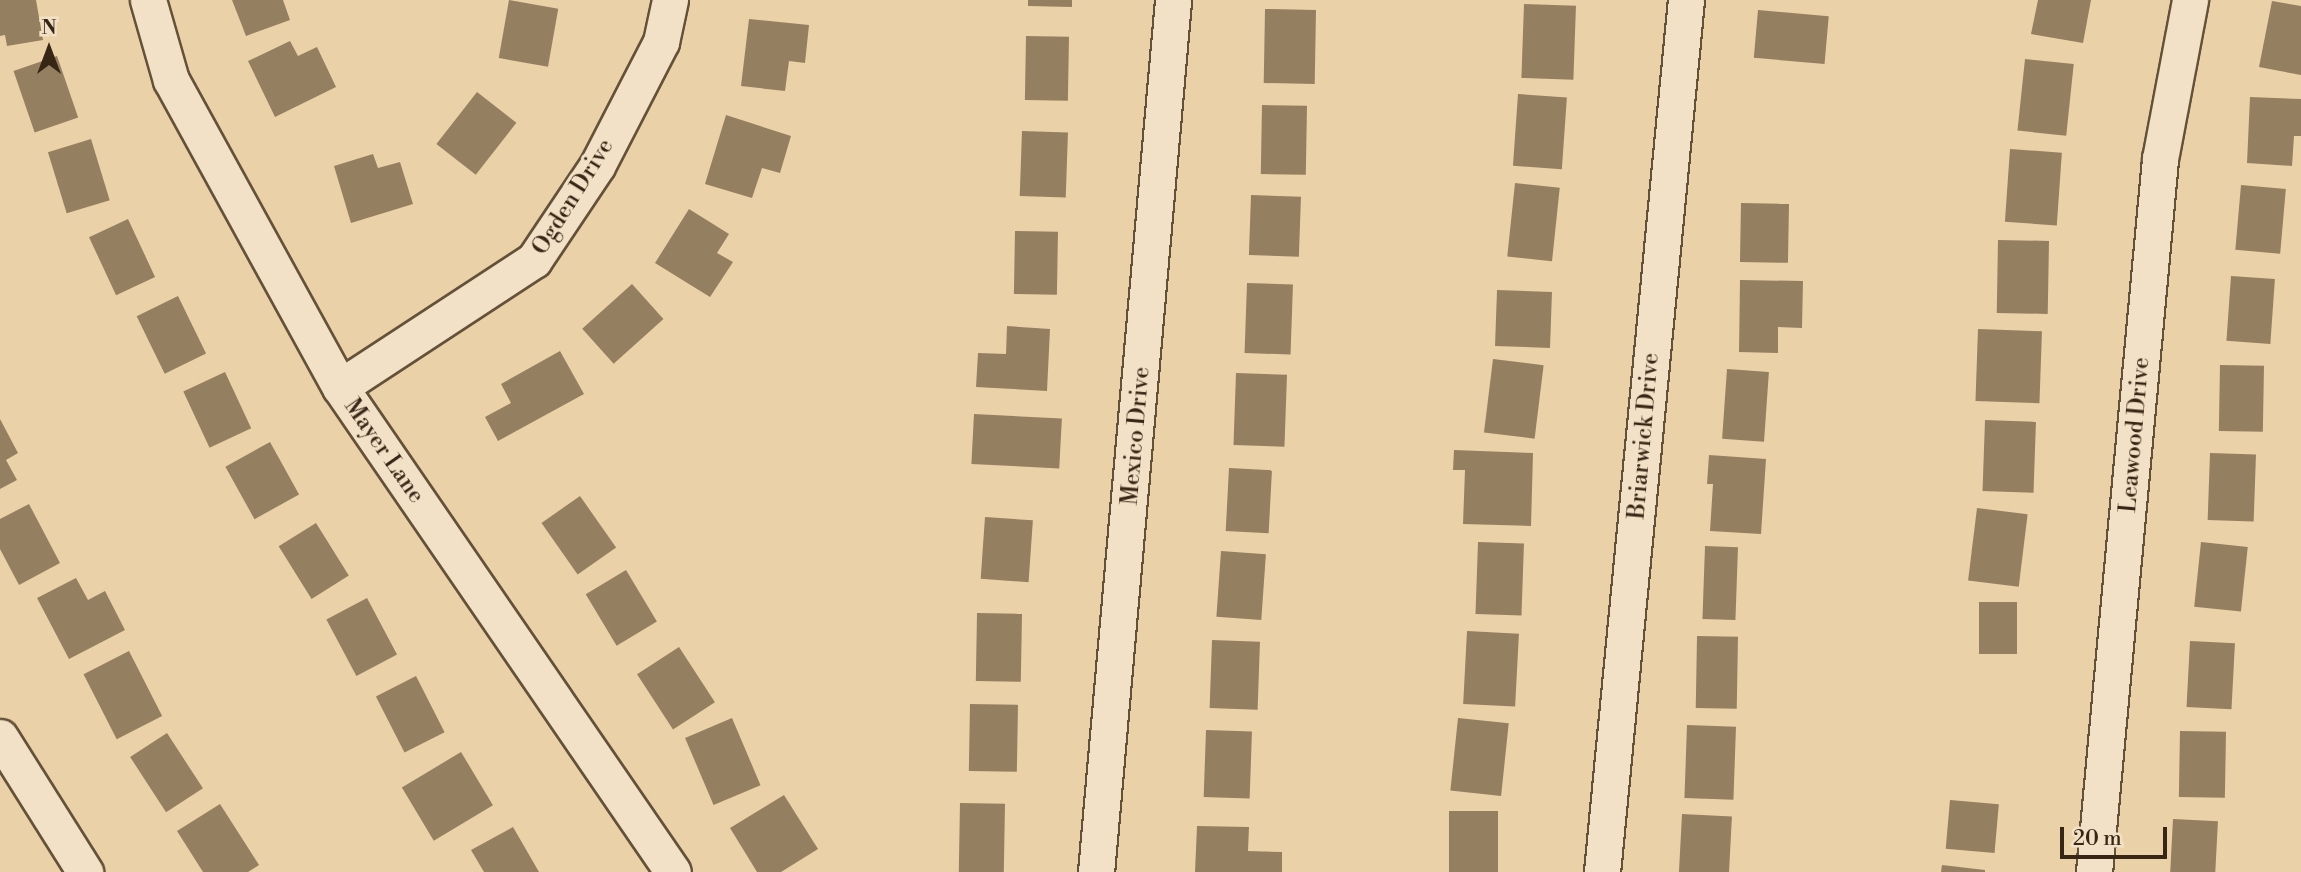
<!DOCTYPE html>
<html>
<head>
<meta charset="utf-8">
<style>
	body { margin:0 }
	#map { position:relative; width:2301px; height:872px; overflow:hidden; background:#ebd1a7; font-family:"Libre Bodoni",serif }
	div>[style] { position:absolute }
	[style*='--x'] { left:calc(var(--x)*1px); top:calc(var(--y)*1px); width:calc(var(--w)*1px); rotate:calc(var(--a)*1deg) }
	.building>* { inset:0; background:#957f61; transform-origin:0 0 }
	.roads { filter:drop-shadow(2px 0 #64513a) drop-shadow(-2px 0 #64513a) drop-shadow(0 2px #64513a) drop-shadow(0 -2px #64513a) }
	.street>* { height:35px; margin:-17.5px; padding:0 17.5px; transform-origin:17.5px; border-radius:17.5px; background:#f2e1c6 }
	span { translate:-50% -50%; white-space:nowrap; text-align:center; line-height:1.15; -webkit-text-stroke:6px #f2e1c6; paint-order:stroke }
	.street-label { font-size:23px; color:#372615 }
	.north { position:absolute; left:14px; top:14px; width:70px; height:70px; -webkit-text-stroke:5px #f2e1c6; paint-order:stroke; rotate:0deg; font-size:19px; font-weight:700; line-height:28px; text-align:center; color:#372615 }
	.north::after { content:''; display:block; margin:auto; width:24px; height:32px; background:#372615; clip-path:polygon(50% 0,100% 100%,50% 72%,0 100%) }
	.scale { position:absolute; left:2060px; top:827px; width:107px; height:32px; box-sizing:border-box; border:4px solid #372615; border-top:0; padding-left:9px; font-size:21px; line-height:24px; white-space:nowrap; color:#372615; -webkit-text-stroke:5px #f2e1c6; paint-order:stroke }
</style>
</head>
<body>
<div id="map">
	<div class="building">
		<i style="clip-path:polygon(0 0,36px 0,43px 40px,7px 46px,5px 35px,0 36px)"></i>
		<i style="clip-path:polygon(232px 0,283px 0,290px 20px,246px 36px)"></i>
		<i style="left:509px;top:0;width:50px;height:59px;rotate:10deg"></i>
		<i style="clip-path:polygon(1028px 0,1072px 0,1072px 7px,1028px 6px)"></i>
		<i style="clip-path:polygon(2038px 0,2091px 0,2083px 43px,2031px 34px)"></i>
		<i style="clip-path:polygon(2272px 1px,2301px 6px,2301px 75px,2259px 67px)"></i>
		<i style="left:1524px;top:4px;width:52px;height:74px;rotate:2deg"></i>
		<i style="left:1265px;top:9px;width:51px;height:74px;rotate:1deg"></i>
		<i style="left:1758px;top:10px;width:71px;height:48px;rotate:5deg"></i>
		<i style="clip-path:polygon(749px 19px,809px 25px,805px 63px,789px 61px,785px 91px,741px 86px)"></i>
		<i style="left:1026px;top:36px;width:43px;height:64px;rotate:1deg"></i>
		<i style="clip-path:polygon(290px 41px,298px 56px,317px 47px,336px 87px,275px 117px,248px 61px)"></i>
		<i style="left:57px;top:56px;width:65px;height:46px;rotate:71deg"></i>
		<i style="left:2025px;top:59px;width:49px;height:72px;rotate:6deg"></i>
		<i style="left:477px;top:92px;width:50px;height:66px;rotate:38deg"></i>
		<i style="left:1518px;top:94px;width:49px;height:72px;rotate:4deg"></i>
		<i style="clip-path:polygon(2250px 97px,2301px 99px,2301px 136px,2294px 136px,2292px 166px,2247px 163px)"></i>
		<i style="left:1262px;top:105px;width:45px;height:69px;rotate:1deg"></i>
		<i style="clip-path:polygon(726px 115px,791px 136px,780px 173px,762px 168px,752px 198px,705px 184px)"></i>
		<i style="left:1022px;top:131px;width:46px;height:65px;rotate:2deg"></i>
		<i style="left:91px;top:139px;width:64px;height:45px;rotate:73deg"></i>
		<i style="left:2010px;top:149px;width:52px;height:73px;rotate:4deg"></i>
		<i style="clip-path:polygon(373px 154px,378px 168px,400px 162px,413px 204px,351px 223px,334px 166px)"></i>
		<i style="left:1515px;top:183px;width:45px;height:74px;rotate:6deg"></i>
		<i style="left:2241px;top:185px;width:45px;height:65px;rotate:5deg"></i>
		<i style="left:1251px;top:195px;width:50px;height:60px;rotate:2deg"></i>
		<i style="left:1741px;top:203px;width:48px;height:59px;rotate:1deg"></i>
		<i style="clip-path:polygon(689px 209px,729px 234px,717px 253px,733px 262px,710px 297px,655px 263px)"></i>
		<i style="left:128px;top:219px;width:64px;height:43px;rotate:65deg"></i>
		<i style="left:1015px;top:231px;width:43px;height:63px;rotate:1deg"></i>
		<i style="left:1998px;top:240px;width:51px;height:73px;rotate:1deg"></i>
		<i style="left:2231px;top:276px;width:44px;height:65px;rotate:4deg"></i>
		<i style="clip-path:polygon(1740px 280px,1803px 281px,1802px 328px,1778px 327px,1778px 353px,1739px 352px)"></i>
		<i style="left:1247px;top:283px;width:46px;height:70px;rotate:2deg"></i>
		<i style="left:632px;top:284px;width:47px;height:67px;rotate:48deg"></i>
		<i style="left:1497px;top:290px;width:55px;height:56px;rotate:2deg"></i>
		<i style="left:178px;top:296px;width:64px;height:46px;rotate:64deg"></i>
		<i style="clip-path:polygon(1007px 326px,1050px 329px,1047px 391px,976px 387px,978px 353px,1006px 354px)"></i>
		<i style="left:1978px;top:329px;width:64px;height:72px;rotate:2deg"></i>
		<i style="clip-path:polygon(560px 351px,584px 394px,498px 441px,485px 417px,511px 403px,501px 384px)"></i>
		<i style="left:1493px;top:359px;width:51px;height:74px;rotate:7deg"></i>
		<i style="left:2220px;top:365px;width:44px;height:66px;rotate:1deg"></i>
		<i style="left:1727px;top:369px;width:42px;height:70px;rotate:4deg"></i>
		<i style="left:225px;top:372px;width:62px;height:46px;rotate:65deg"></i>
		<i style="left:1236px;top:373px;width:51px;height:72px;rotate:2deg"></i>
		<i style="left:974px;top:414px;width:88px;height:50px;rotate:3deg"></i>
		<i style="clip-path:polygon(0 419px,18px 453px,6px 460px,17px 480px,0 489px)"></i>
		<i style="left:1985px;top:420px;width:51px;height:71px;rotate:2deg"></i>
		<i style="left:270px;top:442px;width:60px;height:51px;rotate:61deg"></i>
		<i style="clip-path:polygon(1454px 450px,1533px 453px,1531px 526px,1463px 524px,1465px 470px,1453px 470px)"></i>
		<i style="left:2210px;top:453px;width:46px;height:67px;rotate:2deg"></i>
		<i style="clip-path:polygon(1709px 455px,1766px 459px,1761px 534px,1710px 531px,1713px 484px,1707px 484px)"></i>
		<i style="left:1229px;top:468px;width:43px;height:63px;rotate:3deg"></i>
		<i style="left:580px;top:496px;width:63px;height:47px;rotate:55deg"></i>
		<i style="clip-path:polygon(29px 504px,60px 563px,19px 585px,0 549px,0 519px)"></i>
		<i style="left:1977px;top:508px;width:51px;height:73px;rotate:7deg"></i>
		<i style="left:985px;top:517px;width:48px;height:62px;rotate:4deg"></i>
		<i style="left:316px;top:523px;width:62px;height:44px;rotate:58deg"></i>
		<i style="left:1478px;top:542px;width:46px;height:72px;rotate:2deg"></i>
		<i style="left:2201px;top:542px;width:47px;height:65px;rotate:6deg"></i>
		<i style="left:1705px;top:546px;width:33px;height:73px;rotate:2deg"></i>
		<i style="left:1221px;top:551px;width:45px;height:66px;rotate:4deg"></i>
		<i style="left:626px;top:570px;width:60px;height:47px;rotate:59deg"></i>
		<i style="clip-path:polygon(76px 578px,88px 600px,105px 591px,125px 630px,69px 659px,37px 598px)"></i>
		<i style="left:367px;top:598px;width:64px;height:46px;rotate:62deg"></i>
		<i style="left:1979px;top:602px;width:38px;height:52px"></i>
		<i style="left:977px;top:613px;width:45px;height:68px;rotate:1deg"></i>
		<i style="left:1467px;top:631px;width:52px;height:73px;rotate:3deg"></i>
		<i style="left:1697px;top:636px;width:41px;height:72px;rotate:1deg"></i>
		<i style="left:1212px;top:640px;width:48px;height:68px;rotate:2deg"></i>
		<i style="left:2190px;top:641px;width:45px;height:66px;rotate:3deg"></i>
		<i style="left:679px;top:647px;width:66px;height:50px;rotate:57deg"></i>
		<i style="left:129px;top:651px;width:73px;height:51px;rotate:63deg"></i>
		<i style="left:416px;top:676px;width:63px;height:45px;rotate:63deg"></i>
		<i style="left:970px;top:704px;width:48px;height:67px;rotate:1deg"></i>
		<i style="left:732px;top:718px;width:73px;height:51px;rotate:67deg"></i>
		<i style="left:1458px;top:718px;width:51px;height:73px;rotate:6deg"></i>
		<i style="left:1687px;top:725px;width:49px;height:73px;rotate:2deg"></i>
		<i style="left:1206px;top:730px;width:46px;height:67px;rotate:2deg"></i>
		<i style="left:2180px;top:731px;width:46px;height:66px;rotate:1deg"></i>
		<i style="left:167px;top:733px;width:66px;height:44px;rotate:57deg"></i>
		<i style="left:461px;top:752px;width:62px;height:69px;rotate:59deg"></i>
		<i style="clip-path:polygon(784px 795px,818px 849px,781px 872px,757px 872px,730px 828px)"></i>
		<i style="left:1950px;top:800px;width:49px;height:49px;rotate:5deg"></i>
		<i style="left:960px;top:803px;width:45px;height:69px;rotate:1deg"></i>
		<i style="clip-path:polygon(220px 804px,259px 865px,248px 872px,203px 872px,177px 831px)"></i>
		<i style="left:1449px;top:811px;width:49px;height:61px"></i>
		<i style="left:1682px;top:814px;width:50px;height:58px;rotate:3deg"></i>
		<i style="left:2173px;top:819px;width:45px;height:53px;rotate:3deg"></i>
		<i style="clip-path:polygon(1197px 826px,1249px 827px,1248px 851px,1282px 852px,1282px 872px,1195px 872px)"></i>
		<i style="clip-path:polygon(513px 827px,539px 872px,484px 872px,471px 850px)"></i>
		<i style="clip-path:polygon(1942px 865px,1985px 870px,1985px 872px,1941px 872px)"></i>
	</div>
	<div class="roads">
		<div class="street">
			<i style="--x:148;--y:0;--w:83;--a:74"></i>
			<i style="--x:171;--y:80;--w:350;--a:61.2"></i>
			<i style="--x:340;--y:387;--w:588;--a:55.53"></i>
			<i style="--x:340;--y:387;--w:232;--a:-33.2"></i>
			<i style="--x:534;--y:260;--w:113;--a:-56.2"></i>
			<i style="--x:597;--y:166;--w:140;--a:-62.7"></i>
			<i style="--x:661;--y:42;--w:43;--a:-77.9"></i>
			<i style="--x:0;--y:737;--w:160;--a:57.8"></i>
			<i style="--x:1096;--y:872;--w:875;--a:-84.95"></i>
			<i style="--x:1602;--y:872;--w:876;--a:-84.5"></i>
			<i style="--x:2094;--y:872;--w:716;--a:-84.71"></i>
			<i style="--x:2160;--y:159;--w:162;--a:-79.3"></i>
		</div>
	</div>
	<div class="street-label">
		<span style="left:573px;top:197px;rotate:-58deg">Ogden Drive</span>
		<span style="left:2135px;top:435px;rotate:-85deg">Leawood Drive</span>
		<span style="left:1136px;top:436px;rotate:-85deg">Mexico Drive</span>
		<span style="left:1644px;top:436px;rotate:-85deg">Briarwick Drive</span>
		<span style="left:384px;top:451px;rotate:55deg">Mayer Lane</span>
	</div>
	<div class="north">N</div>
	<div class="scale">20 m</div>
</div>
</body>
</html>
